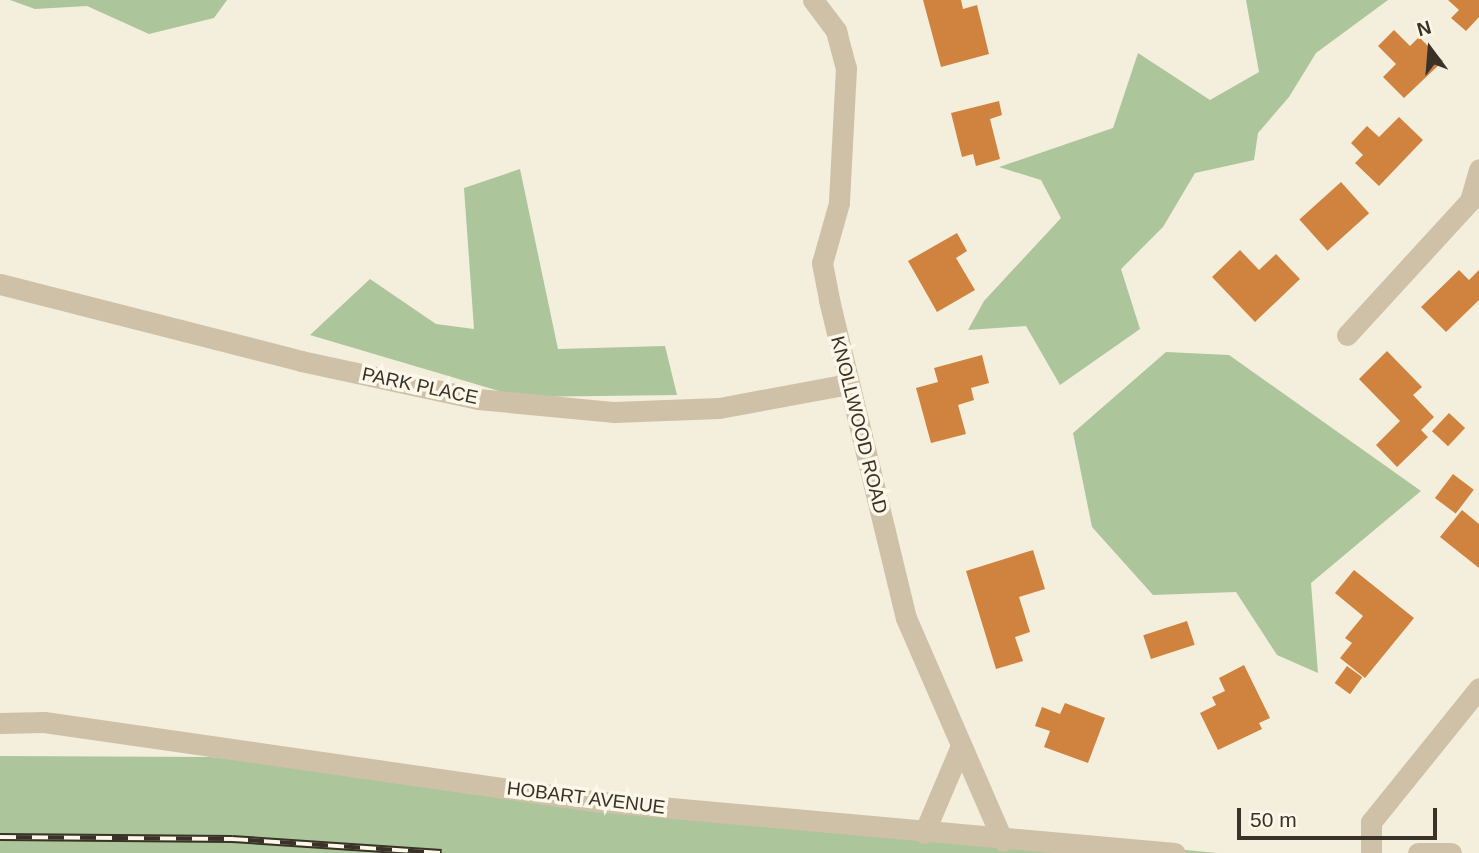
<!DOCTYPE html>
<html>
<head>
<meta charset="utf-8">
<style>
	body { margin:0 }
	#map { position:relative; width:1479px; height:853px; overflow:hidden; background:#f4eedc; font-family:Arial,sans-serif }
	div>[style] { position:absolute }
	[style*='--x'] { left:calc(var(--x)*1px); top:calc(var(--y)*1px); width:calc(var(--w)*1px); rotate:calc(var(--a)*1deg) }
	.green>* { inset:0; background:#adc59b }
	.building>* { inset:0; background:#d0833e; transform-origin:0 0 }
	.minor>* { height:21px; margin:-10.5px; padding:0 10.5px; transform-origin:10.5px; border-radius:10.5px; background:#cec1a7 }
	.rail>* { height:8px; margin-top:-4px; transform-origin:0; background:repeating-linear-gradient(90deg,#fbf7e9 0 16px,#3a3228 0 32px); box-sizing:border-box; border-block:2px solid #3a3228 }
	span { translate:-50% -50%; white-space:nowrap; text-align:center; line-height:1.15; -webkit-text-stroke:7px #fbf7e9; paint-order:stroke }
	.street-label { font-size:19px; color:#3a3228 }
	.north { position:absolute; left:1395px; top:14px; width:70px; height:70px; -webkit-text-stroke:5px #fbf7e9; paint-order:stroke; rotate:344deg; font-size:19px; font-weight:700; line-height:28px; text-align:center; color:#3a3228 }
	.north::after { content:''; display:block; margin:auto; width:24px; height:32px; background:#3a3228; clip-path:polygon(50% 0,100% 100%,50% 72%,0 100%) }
	.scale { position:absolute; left:1237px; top:808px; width:200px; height:32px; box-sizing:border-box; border:4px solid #3a3228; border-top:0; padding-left:9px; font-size:21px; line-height:24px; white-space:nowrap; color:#3a3228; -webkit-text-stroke:5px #fbf7e9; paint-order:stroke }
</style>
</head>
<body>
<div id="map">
	<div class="green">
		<i style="clip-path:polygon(10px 0,227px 0,214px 18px,149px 34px,87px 6px,35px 9px)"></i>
		<i style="clip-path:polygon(1246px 0,1388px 0,1316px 53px,1289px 97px,1258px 133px,1254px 160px,1195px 173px,1163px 227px,1121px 269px,1140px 329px,1060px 385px,1026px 326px,968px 330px,984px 301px,1061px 218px,1041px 180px,999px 167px,1113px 128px,1138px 53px,1210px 100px,1259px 72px)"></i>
		<i style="clip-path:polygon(520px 169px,558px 349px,665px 346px,677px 395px,519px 397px,310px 335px,370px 279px,436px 324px,474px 329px,464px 188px)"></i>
		<i style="clip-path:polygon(1166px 352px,1229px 355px,1421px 491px,1311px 583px,1318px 673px,1277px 655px,1236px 592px,1153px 595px,1092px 527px,1073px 433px)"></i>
		<i style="clip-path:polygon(0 756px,210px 757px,1217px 853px,0 853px)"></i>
	</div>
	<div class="building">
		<i style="clip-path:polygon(923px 0,961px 0,963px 9px,977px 5px,989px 54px,941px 67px)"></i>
		<i style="clip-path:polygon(1448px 0,1479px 0,1479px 17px,1466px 31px,1451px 18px,1459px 10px)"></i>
		<i style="clip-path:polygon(1394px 30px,1410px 46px,1419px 37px,1443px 61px,1404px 98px,1383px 77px,1396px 64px,1378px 46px)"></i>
		<i style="clip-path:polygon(999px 101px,1002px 115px,990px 119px,1000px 159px,976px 166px,973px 154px,962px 157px,951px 113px)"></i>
		<i style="clip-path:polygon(1399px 117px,1423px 140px,1379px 186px,1355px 163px,1363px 155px,1351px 143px,1367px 126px,1379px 137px)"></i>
		<i style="left:1341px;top:182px;width:42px;height:56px;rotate:48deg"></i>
		<i style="clip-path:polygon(957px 233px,967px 251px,956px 258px,975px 290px,937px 312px,908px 261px)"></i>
		<i style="clip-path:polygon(1240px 250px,1259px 270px,1276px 254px,1300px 279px,1255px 322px,1212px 277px)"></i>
		<i style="clip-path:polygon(1459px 270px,1469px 280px,1479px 270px,1479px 300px,1446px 332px,1421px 307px)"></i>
		<i style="clip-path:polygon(1387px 351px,1422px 387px,1413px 395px,1434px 417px,1421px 430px,1428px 437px,1397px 467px,1376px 445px,1400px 421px,1359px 379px)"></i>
		<i style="clip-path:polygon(982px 355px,989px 383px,971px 388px,974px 400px,958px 405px,966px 434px,931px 443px,916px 388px,938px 382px,934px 368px)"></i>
		<i style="left:1449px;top:413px;width:22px;height:25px;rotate:43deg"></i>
		<i style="left:1453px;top:474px;width:26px;height:30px;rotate:37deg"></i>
		<i style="clip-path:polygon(1462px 510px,1479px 524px,1479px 568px,1440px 537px)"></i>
		<i style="clip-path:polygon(1033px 550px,1045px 589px,1019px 597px,1030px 632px,1015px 637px,1023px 661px,996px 669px,966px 571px)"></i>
		<i style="clip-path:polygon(1354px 570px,1414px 618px,1365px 678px,1340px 658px,1352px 643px,1345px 638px,1363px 616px,1335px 593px)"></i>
		<i style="left:1187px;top:621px;width:25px;height:46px;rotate:72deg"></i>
		<i style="clip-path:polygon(1244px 665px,1270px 718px,1259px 723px,1262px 729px,1218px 750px,1200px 713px,1216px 705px,1212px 697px,1225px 691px,1219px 678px)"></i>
		<i style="left:1347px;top:666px;width:19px;height:21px;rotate:36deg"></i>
		<i style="clip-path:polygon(1065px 703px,1105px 718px,1088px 763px,1044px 747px,1050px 731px,1035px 726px,1042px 707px,1060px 714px)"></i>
	</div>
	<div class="minor">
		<i style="--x:813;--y:0;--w:39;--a:53"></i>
		<i style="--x:836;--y:31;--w:38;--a:75"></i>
		<i style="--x:846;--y:68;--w:135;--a:93"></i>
		<i style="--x:839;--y:203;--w:62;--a:105.8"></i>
		<i style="--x:822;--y:263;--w:38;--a:79"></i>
		<i style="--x:829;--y:300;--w:327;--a:76.4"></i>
		<i style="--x:906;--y:618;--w:243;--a:66.5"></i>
		<i style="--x:0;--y:284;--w:311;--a:14.3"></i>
		<i style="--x:301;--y:361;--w:181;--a:12.1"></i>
		<i style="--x:478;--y:399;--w:137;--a:5.5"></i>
		<i style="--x:614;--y:412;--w:105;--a:-2.2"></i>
		<i style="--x:719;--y:408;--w:131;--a:-10.5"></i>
		<i style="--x:1347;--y:335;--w:182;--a:-47.5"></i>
		<i style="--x:1470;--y:201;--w:33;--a:-74"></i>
		<i style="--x:0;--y:723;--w:44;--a:-1.3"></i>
		<i style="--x:44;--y:722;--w:555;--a:8.19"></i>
		<i style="--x:593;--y:801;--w:584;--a:5.11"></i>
		<i style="--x:924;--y:833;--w:95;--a:-67"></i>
		<i style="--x:1371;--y:853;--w:31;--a:-90"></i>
		<i style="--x:1371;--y:822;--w:172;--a:-51.1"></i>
		<i style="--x:1418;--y:853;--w:33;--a:0"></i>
	</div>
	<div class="rail">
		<i style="--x:0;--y:837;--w:232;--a:0.5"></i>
		<i style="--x:232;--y:839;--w:210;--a:3.8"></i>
	</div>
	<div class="street-label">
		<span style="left:420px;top:386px;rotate:12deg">PARK PLACE</span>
		<span style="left:859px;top:425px;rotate:76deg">KNOLLWOOD ROAD</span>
		<span style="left:586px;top:798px;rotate:7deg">HOBART AVENUE</span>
	</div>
	<div class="north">N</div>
	<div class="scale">50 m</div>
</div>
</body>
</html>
